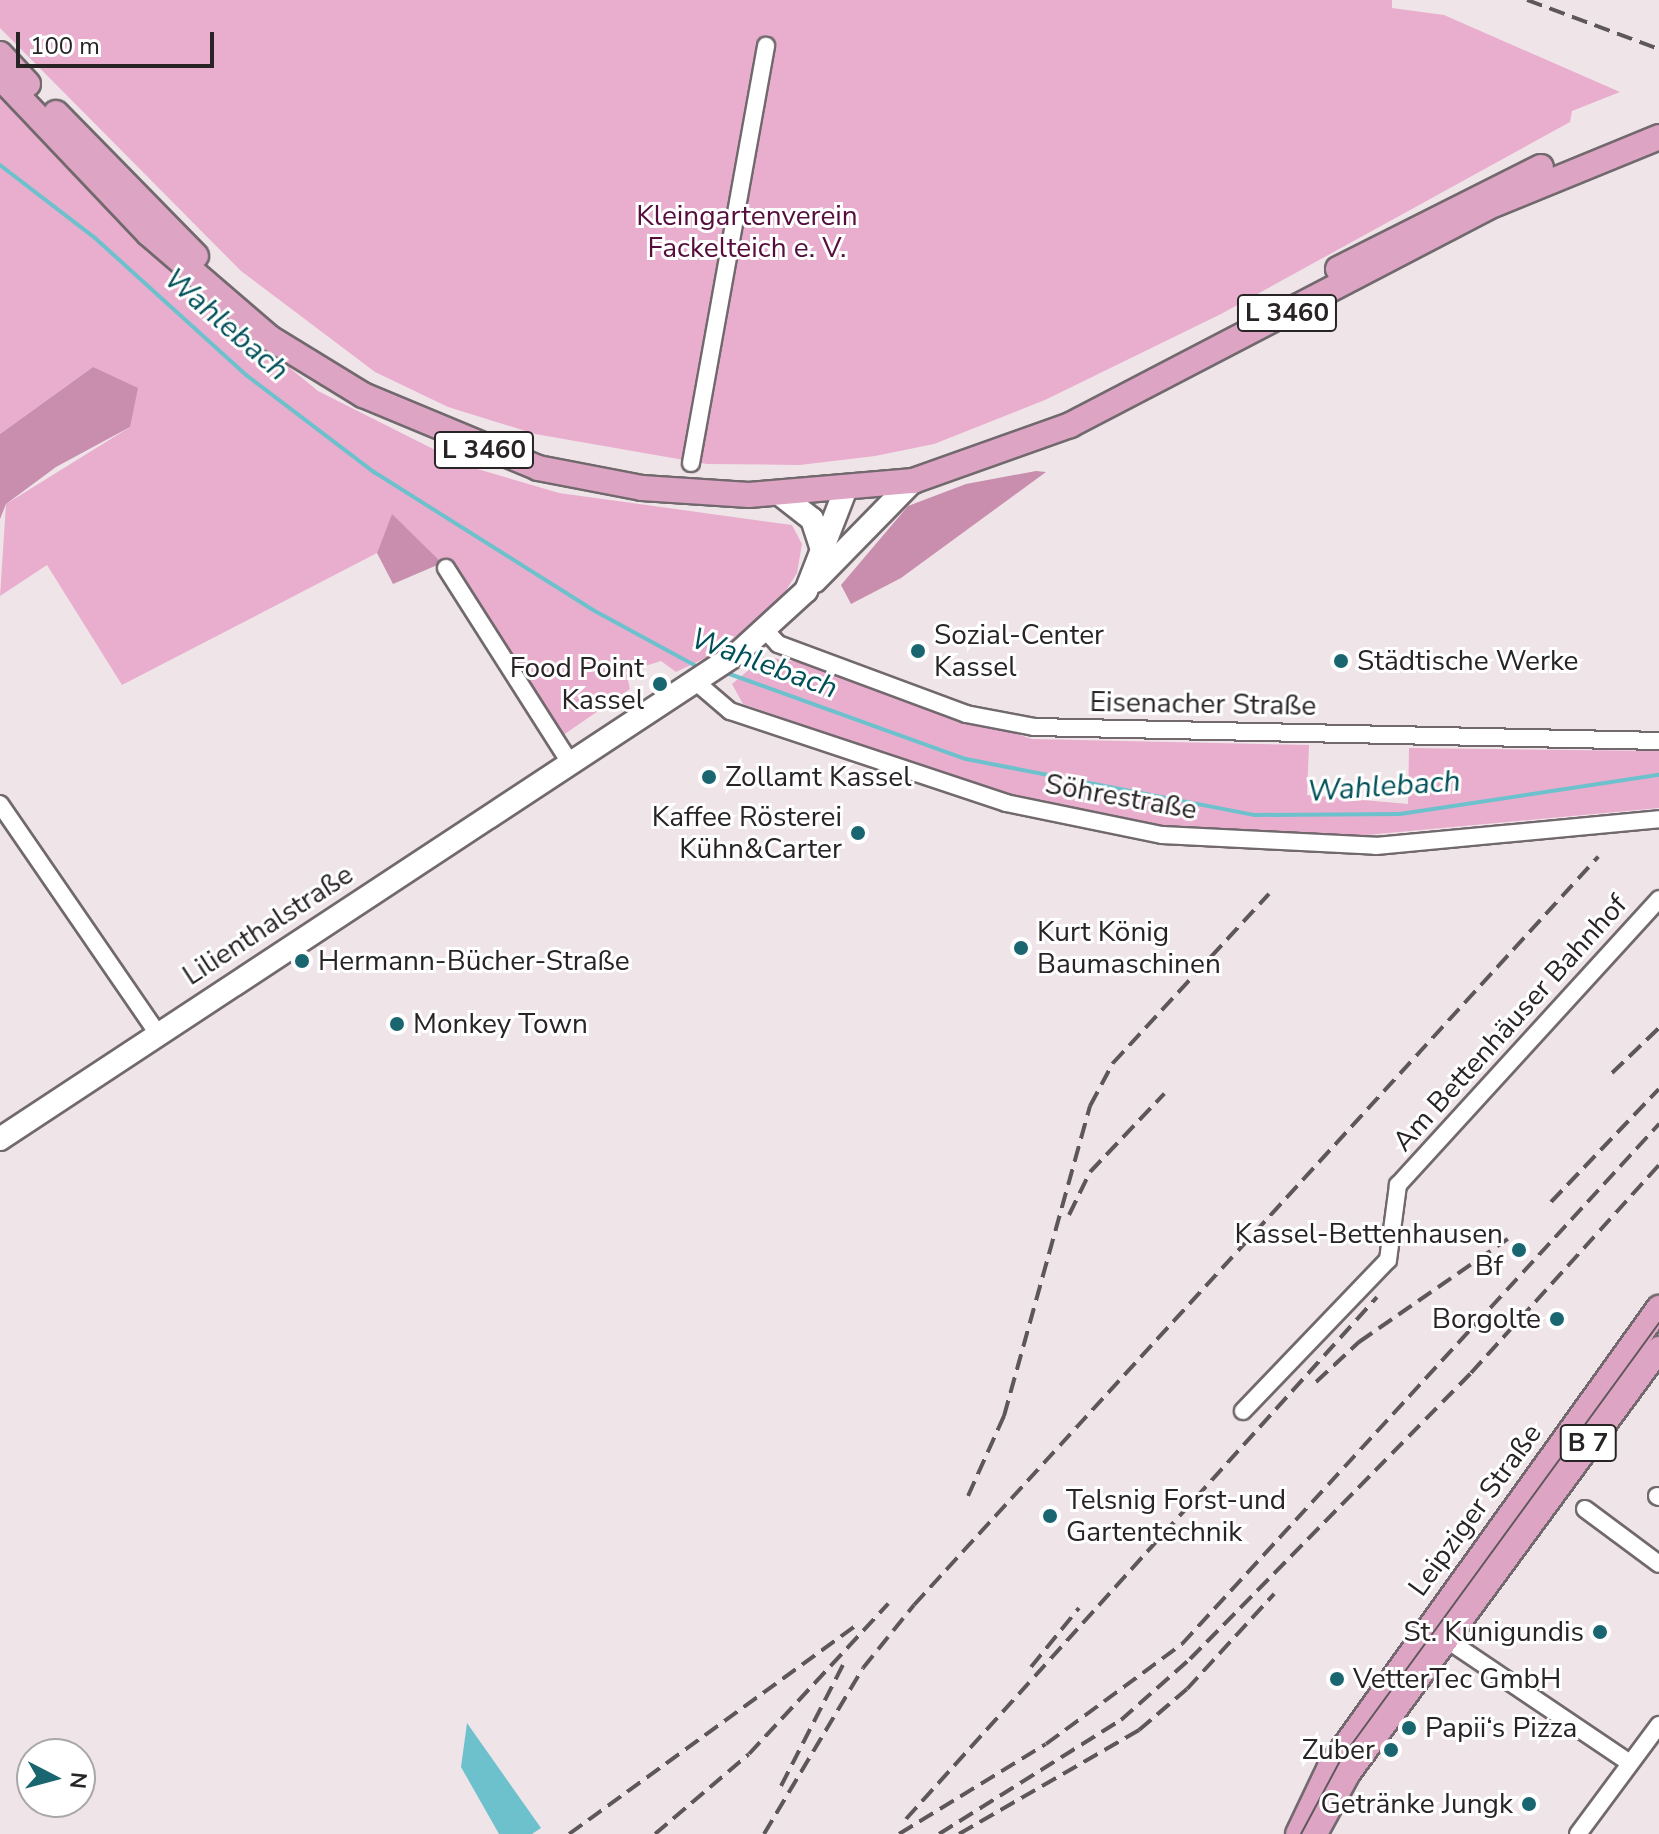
<!DOCTYPE html>
<html>
<head>
<meta charset="utf-8">
<style>
	body { margin:0 }
	#map { position:relative; width:1659px; height:1834px; overflow:hidden; background:#efe5e9; font-family:"Nunito Sans",sans-serif }
	div>[style] { position:absolute }
	[style*='--x'] { left:calc(var(--x)*1px); top:calc(var(--y)*1px); width:calc(var(--w)*1px); rotate:calc(var(--a)*1deg) }
	.green>* { inset:0; background:#e9aecd }
	.forest>* { inset:0; background:#c98dad }
	.water>* { inset:0; background:#6dc1cd }
	.stream>* { height:4px; margin:-2px; padding:0 2px; transform-origin:2px; border-radius:2px; background:#6dc1cd }
	.roads { filter:drop-shadow(2px 0 #71696d) drop-shadow(-2px 0 #71696d) drop-shadow(0 2px #71696d) drop-shadow(0 -2px #71696d) }
	.minor>* { height:16px; margin:-8px; padding:0 8px; transform-origin:8px; border-radius:8px; background:#fff }
	.secondary>* { height:22px; margin:-11px; padding:0 11px; transform-origin:11px; border-radius:11px; background:#fff }
	.primary>* { height:24px; margin:-12px; padding:0 12px; transform-origin:12px; border-radius:12px; background:#dda4c4 }
	.tram>* { height:2px; margin:-1px; padding:0 1px; transform-origin:1px; border-radius:1px; background:#5d5759 }
	.rail>* { height:4px; margin-top:-2px; transform-origin:0; background:repeating-linear-gradient(90deg,#5d5759 0 16px,transparent 0 24px) }
	.dots>* { width:22px; height:22px; translate:-50% -50%; box-sizing:border-box; border:4px solid #fff; border-radius:50% }
	span { translate:-50% -50%; white-space:nowrap; text-align:center; line-height:1.15; -webkit-text-stroke:6px #fff; paint-order:stroke }
	.shield-label span { padding:2px 6px; background:#fff; border:2px solid; border-radius:6px; -webkit-text-stroke-width:0 }
	.shield-label { font-size:26px; color:#282426; font-weight:700 }
	.park-label { font-size:28px; color:#550e3b }
	.poi-label { font-size:28px; color:#282426 }
	.left { translate:0 -50%; text-align:left }
	.right { translate:-100% -50%; text-align:right }
	.street-label { font-size:28px; color:#282426 }
	.water-label { font-size:30px; color:#005059; font-style:italic }
	.north { position:absolute; left:16px; top:1738px; width:80px; height:80px; box-sizing:border-box; background:#fff; border:2px solid #a9a7a8; border-radius:50%; rotate:96deg; font-size:22px; font-weight:700; line-height:32px; text-align:center; color:#282426 }
	.north::after { content:''; display:block; margin:auto; width:28px; height:36px; background:#1a6670; clip-path:polygon(50% 0,100% 100%,50% 72%,0 100%) }
	.scale { position:absolute; left:16px; top:32px; width:198px; height:36px; box-sizing:border-box; border:4px solid #282426; border-top:0; padding-left:10px; font-size:24px; line-height:28px; white-space:nowrap; color:#282426; -webkit-text-stroke:6px #fff; paint-order:stroke }
</style>
</head>
<body>
<div id="map">
	<div class="green">
		<i style="clip-path:polygon(0 0,1392px 0,1392px 8px,1444px 15px,1620px 92px,1572px 111px,1570px 122px,1221px 314px,1045px 400px,934px 444px,875px 456px,800px 465px,707px 464px,535px 434px,448px 407px,375px 372px,241px 271px,0 28px)"></i>
		<i style="clip-path:polygon(0 89px,180px 278px,318px 391px,467px 466px,559px 493px,792px 525px,802px 544px,797px 573px,780px 600px,724px 649px,676px 672px,661px 661px,626px 672px,630px 689px,559px 738px,442px 563px,392px 515px,377px 553px,122px 685px,47px 565px,0 596px,6px 504px,130px 427px,93px 367px,0 434px)"></i>
		<i style="clip-path:polygon(764px 657px,799px 662px,1032px 739px,1309px 745px,1307px 795px,1408px 804px,1409px 748px,1659px 751px,1659px 808px,1356px 836px,1166px 829px,1010px 797px,743px 704px,732px 684px)"></i>
	</div>
	<div class="forest">
		<i style="clip-path:polygon(93px 367px,138px 388px,130px 427px,56px 467px,6px 504px,0 519px,0 434px)"></i>
		<i style="clip-path:polygon(1036px 471px,1046px 472px,901px 578px,851px 604px,841px 585px,908px 506px,966px 484px)"></i>
		<i style="clip-path:polygon(392px 514px,442px 563px,393px 584px,377px 553px)"></i>
	</div>
	<div class="water">
		<i style="clip-path:polygon(467px 1723px,541px 1828px,532px 1834px,499px 1834px,461px 1767px)"></i>
	</div>
	<div class="stream">
		<i style="--x:0;--y:165;--w:120;--a:37.5"></i>
		<i style="--x:95;--y:238;--w:204;--a:42.2"></i>
		<i style="--x:246;--y:375;--w:161;--a:37.2"></i>
		<i style="--x:374;--y:472;--w:259;--a:32.2"></i>
		<i style="--x:593;--y:610;--w:122;--a:28.5"></i>
		<i style="--x:724;--y:672;--w:257;--a:19.8"></i>
		<i style="--x:966;--y:759;--w:293;--a:11"></i>
		<i style="--x:1254;--y:815;--w:146;--a:-0.4"></i>
		<i style="--x:1400;--y:814;--w:262;--a:-8.6"></i>
	</div>
	<div class="roads">
		<div class="minor">
			<i style="--x:691;--y:463;--w:424;--a:-79.8"></i>
			<i style="--x:446;--y:568;--w:229;--a:57.5"></i>
			<i style="--x:766;--y:631;--w:18;--a:47"></i>
			<i style="--x:778;--y:644;--w:201;--a:20.4"></i>
			<i style="--x:966;--y:714;--w:69;--a:10.8"></i>
			<i style="--x:1034;--y:727;--w:625;--a:1.28"></i>
			<i style="--x:696;--y:682;--w:45;--a:40.5"></i>
			<i style="--x:730;--y:711;--w:291;--a:18.4"></i>
			<i style="--x:1006;--y:803;--w:159;--a:11.6"></i>
			<i style="--x:1162;--y:835;--w:214;--a:2.9"></i>
			<i style="--x:1376;--y:846;--w:284;--a:-5.4"></i>
			<i style="--x:0;--y:804;--w:279;--a:55.5"></i>
			<i style="--x:1243;--y:1411;--w:209;--a:-46.2"></i>
			<i style="--x:1388;--y:1260;--w:76;--a:-82.4"></i>
			<i style="--x:1398;--y:1185;--w:387;--a:-47.6"></i>
			<i style="--x:1657;--y:1496;--w:2;--a:27"></i>
			<i style="--x:1585;--y:1509;--w:92;--a:36.6"></i>
			<i style="--x:1446;--y:1639;--w:222;--a:34"></i>
			<i style="--x:1578;--y:1834;--w:136;--a:-53.4"></i>
		</div>
		<div class="secondary">
			<i style="--x:781;--y:495;--w:39;--a:38"></i>
			<i style="--x:812;--y:519;--w:32;--a:72"></i>
			<i style="--x:815;--y:581;--w:140;--a:-45.6"></i>
			<i style="--x:0;--y:1139;--w:884;--a:-33.37"></i>
			<i style="--x:738;--y:653;--w:92;--a:-42.4"></i>
			<i style="--x:806;--y:591;--w:107;--a:-68.7"></i>
		</div>
		<div class="primary">
			<i style="--x:0;--y:54;--w:41;--a:47"></i>
			<i style="--x:0;--y:77;--w:216;--a:46.5"></i>
			<i style="--x:149;--y:234;--w:160;--a:40.7"></i>
			<i style="--x:270;--y:338;--w:109;--a:31.5"></i>
			<i style="--x:363;--y:395;--w:190;--a:22.6"></i>
			<i style="--x:538;--y:468;--w:106;--a:10.9"></i>
			<i style="--x:642;--y:488;--w:107;--a:3.7"></i>
			<i style="--x:749;--y:495;--w:165;--a:-4.9"></i>
			<i style="--x:913;--y:481;--w:167;--a:-19.6"></i>
			<i style="--x:1070;--y:425;--w:469;--a:-27.5"></i>
			<i style="--x:1486;--y:208;--w:187;--a:-22.3"></i>
			<i style="--x:56;--y:113;--w:200;--a:45.6"></i>
			<i style="--x:1338;--y:269;--w:227;--a:-26.7"></i>
			<i style="--x:1318;--y:1828;--w:63;--a:-61.4"></i>
			<i style="--x:1348;--y:1773;--w:526;--a:-53.74"></i>
			<i style="--x:1298;--y:1834;--w:74;--a:-64.5"></i>
			<i style="--x:1330;--y:1767;--w:565;--a:-54.37"></i>
		</div>
	</div>
	<div class="tram">
		<i style="--x:1301;--y:1834;--w:85;--a:-61.9"></i>
		<i style="--x:1341;--y:1759;--w:540;--a:-53.89"></i>
	</div>
	<div class="rail">
		<i style="--x:1527;--y:0;--w:141;--a:20.4"></i>
		<i style="--x:1612;--y:1073;--w:65;--a:-43.8"></i>
		<i style="--x:1551;--y:1202;--w:156;--a:-46.3"></i>
		<i style="--x:1069;--y:1215;--w:48;--a:-64"></i>
		<i style="--x:1090;--y:1172;--w:108;--a:-46.5"></i>
		<i style="--x:1316;--y:1382;--w:59;--a:-42.9"></i>
		<i style="--x:1359;--y:1342;--w:181;--a:-34.7"></i>
		<i style="--x:968;--y:1496;--w:88;--a:-65.8"></i>
		<i style="--x:1004;--y:1416;--w:322;--a:-74.5"></i>
		<i style="--x:1090;--y:1106;--w:49;--a:-61.9"></i>
		<i style="--x:1113;--y:1063;--w:230;--a:-47.3"></i>
		<i style="--x:1031;--y:1667;--w:76;--a:-50.9"></i>
		<i style="--x:781;--y:1786;--w:136;--a:-62.9"></i>
		<i style="--x:906;--y:1819;--w:703;--a:-47.94"></i>
		<i style="--x:569;--y:1834;--w:357;--a:-36"></i>
		<i style="--x:655;--y:1834;--w:123;--a:-40.4"></i>
		<i style="--x:749;--y:1754;--w:205;--a:-47.2"></i>
		<i style="--x:764;--y:1834;--w:193;--a:-59.2"></i>
		<i style="--x:863;--y:1668;--w:81;--a:-51"></i>
		<i style="--x:914;--y:1605;--w:1014;--a:-47.56"></i>
		<i style="--x:899;--y:1834;--w:172;--a:-31.5"></i>
		<i style="--x:1046;--y:1744;--w:169;--a:-36.3"></i>
		<i style="--x:1182;--y:1644;--w:706;--a:-47.47"></i>
		<i style="--x:939;--y:1834;--w:215;--a:-32.1"></i>
		<i style="--x:1121;--y:1720;--w:92;--a:-41.5"></i>
		<i style="--x:1190;--y:1659;--w:401;--a:-45.5"></i>
		<i style="--x:1471;--y:1373;--w:280;--a:-47.9"></i>
		<i style="--x:959;--y:1834;--w:208;--a:-30"></i>
		<i style="--x:1139;--y:1730;--w:63;--a:-40.5"></i>
		<i style="--x:1187;--y:1689;--w:129;--a:-47.5"></i>
	</div>
	<div class="dots">
		<i style="left:918px;top:651px;background:#1a6670"></i>
		<i style="left:1341px;top:661px;background:#1a6670"></i>
		<i style="left:660px;top:684px;background:#1a6670"></i>
		<i style="left:709px;top:777px;background:#1a6670"></i>
		<i style="left:858px;top:833px;background:#1a6670"></i>
		<i style="left:1021px;top:948px;background:#1a6670"></i>
		<i style="left:302px;top:961px;background:#1a6670"></i>
		<i style="left:397px;top:1024px;background:#1a6670"></i>
		<i style="left:1519px;top:1250px;background:#1a6670"></i>
		<i style="left:1557px;top:1319px;background:#1a6670"></i>
		<i style="left:1050px;top:1516px;background:#1a6670"></i>
		<i style="left:1600px;top:1632px;background:#1a6670"></i>
		<i style="left:1337px;top:1679px;background:#1a6670"></i>
		<i style="left:1409px;top:1728px;background:#1a6670"></i>
		<i style="left:1391px;top:1750px;background:#1a6670"></i>
		<i style="left:1529px;top:1804px;background:#1a6670"></i>
	</div>
	<div class="shield-label">
		<span style="left:1287px;top:313px">L 3460</span>
		<span style="left:484px;top:450px">L 3460</span>
		<span style="left:1588px;top:1443px">B 7</span>
	</div>
	<div class="park-label">
		<span style="left:747px;top:232px">Kleingartenverein<br>Fackelteich e. V.</span>
	</div>
	<div class="poi-label">
		<span class="left" style="left:934px;top:651px">Sozial-Center<br>Kassel</span>
		<span class="left" style="left:1357px;top:661px">Städtische Werke</span>
		<span class="right" style="left:644px;top:684px">Food Point<br>Kassel</span>
		<span class="left" style="left:725px;top:777px">Zollamt Kassel</span>
		<span class="right" style="left:842px;top:833px">Kaffee Rösterei<br>Kühn&amp;Carter</span>
		<span class="left" style="left:1037px;top:948px">Kurt König<br>Baumaschinen</span>
		<span class="left" style="left:318px;top:961px">Hermann-Bücher-Straße</span>
		<span class="left" style="left:413px;top:1024px">Monkey Town</span>
		<span class="right" style="left:1503px;top:1250px">Kassel-Bettenhausen<br>Bf</span>
		<span class="right" style="left:1541px;top:1319px">Borgolte</span>
		<span class="left" style="left:1066px;top:1516px">Telsnig Forst-und<br>Gartentechnik</span>
		<span class="right" style="left:1584px;top:1632px">St. Kunigundis</span>
		<span class="left" style="left:1353px;top:1679px">VetterTec GmbH</span>
		<span class="left" style="left:1425px;top:1728px">Papii‘s Pizza</span>
		<span class="right" style="left:1375px;top:1750px">Zuber</span>
		<span class="right" style="left:1513px;top:1804px">Getränke Jungk</span>
	</div>
	<div class="street-label">
		<span style="left:1203px;top:704px;rotate:1deg">Eisenacher Straße</span>
		<span style="left:1121px;top:797px;rotate:10deg">Söhrestraße</span>
		<span style="left:268px;top:925px;rotate:-33deg">Lilienthalstraße</span>
		<span style="left:1510px;top:1023px;rotate:-48deg">Am Bettenhäuser Bahnhof</span>
		<span style="left:1475px;top:1510px;rotate:-54deg">Leipziger Straße</span>
	</div>
	<div class="water-label">
		<span style="left:226px;top:325px;rotate:41deg">Wahlebach</span>
		<span style="left:764px;top:664px;rotate:20deg">Wahlebach</span>
		<span style="left:1384px;top:787px;rotate:-4deg">Wahlebach</span>
	</div>
	<div class="north">N</div>
	<div class="scale">100 m</div>
</div>
</body>
</html>
